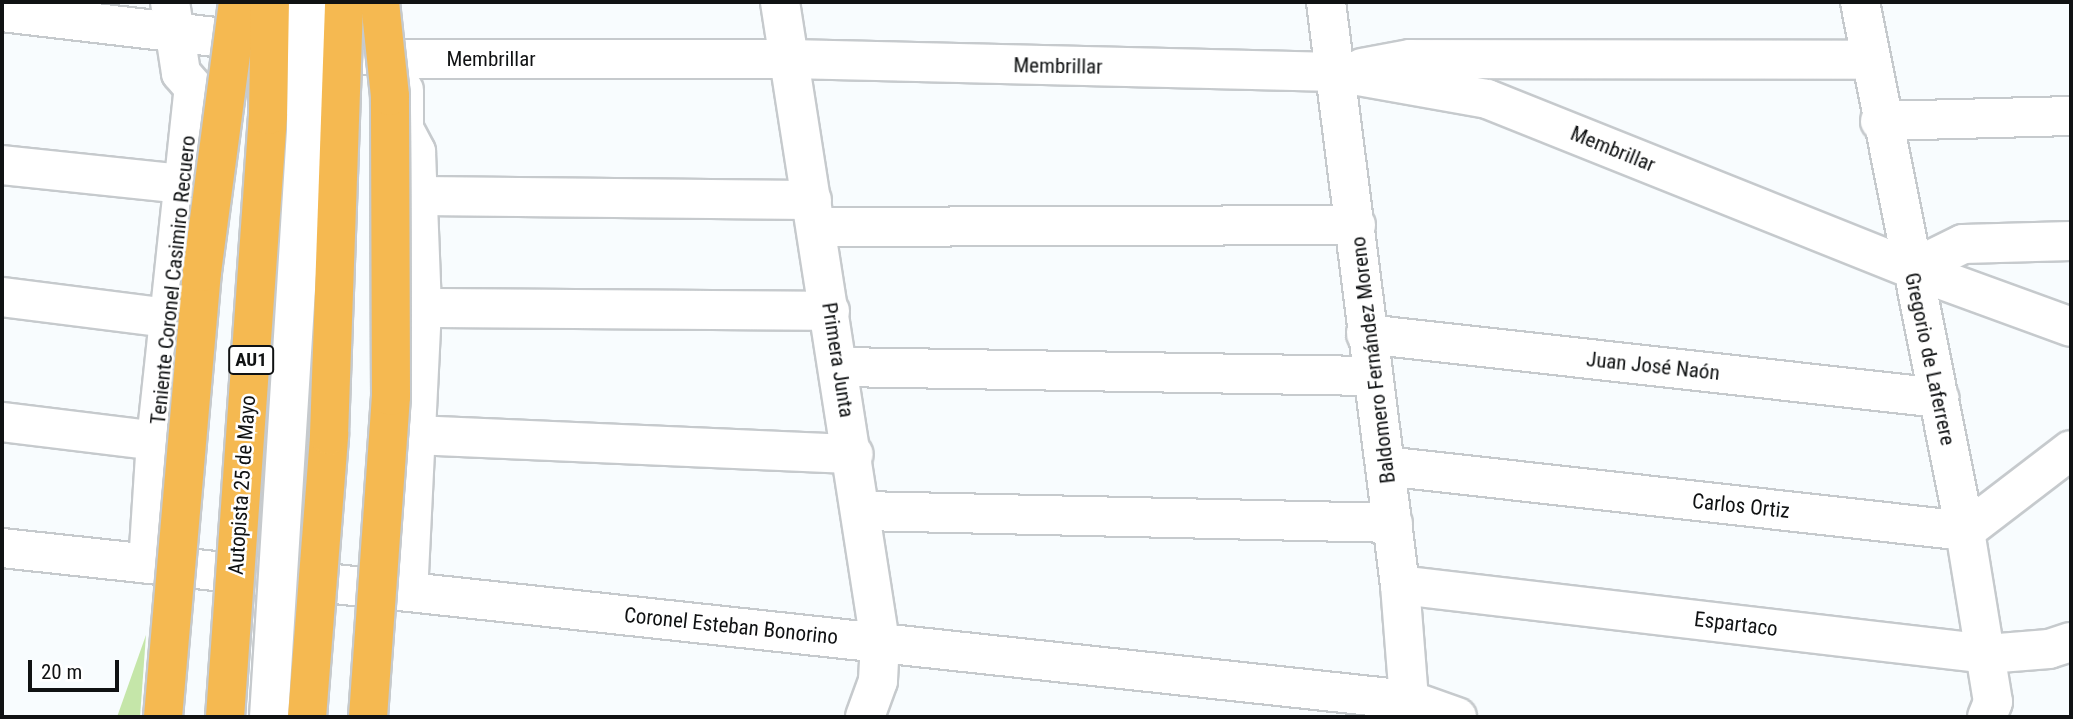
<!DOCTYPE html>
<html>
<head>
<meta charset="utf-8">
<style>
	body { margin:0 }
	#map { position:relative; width:2073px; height:719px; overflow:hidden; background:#f8fcfe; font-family:"Roboto Condensed",sans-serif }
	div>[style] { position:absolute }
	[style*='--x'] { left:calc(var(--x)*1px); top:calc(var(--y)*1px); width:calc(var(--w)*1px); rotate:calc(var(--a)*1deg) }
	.green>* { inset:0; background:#c5e6a9 }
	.roads { filter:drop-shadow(2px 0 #c6cacd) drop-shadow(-2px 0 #c6cacd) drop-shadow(0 2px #c6cacd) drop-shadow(0 -2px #c6cacd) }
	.minor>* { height:38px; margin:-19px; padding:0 19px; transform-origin:19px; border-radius:19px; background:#fff }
	.bridges { filter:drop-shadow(2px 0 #c6cacd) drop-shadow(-2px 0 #c6cacd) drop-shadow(0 2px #c6cacd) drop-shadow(0 -2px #c6cacd) }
	.minor-bridge>* { height:38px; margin:-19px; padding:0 19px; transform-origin:19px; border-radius:19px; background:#fff }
	.highway-bridge>* { height:38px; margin:-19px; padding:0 19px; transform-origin:19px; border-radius:19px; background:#f5b951 }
	span { translate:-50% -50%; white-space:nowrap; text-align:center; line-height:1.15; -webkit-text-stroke:5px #fff; paint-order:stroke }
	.shield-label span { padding:2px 5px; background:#fff; border:2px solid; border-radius:5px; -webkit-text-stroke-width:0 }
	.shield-label { font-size:19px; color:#101213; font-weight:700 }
	.street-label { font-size:21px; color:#101213 }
	.frame { position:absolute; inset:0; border:4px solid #101213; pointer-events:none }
	.scale { position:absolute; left:28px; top:660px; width:91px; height:32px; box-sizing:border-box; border:4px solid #101213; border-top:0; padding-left:9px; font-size:21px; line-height:24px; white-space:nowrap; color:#101213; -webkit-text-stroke:5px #fff; paint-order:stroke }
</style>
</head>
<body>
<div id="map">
	<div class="green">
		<i style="clip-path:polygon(146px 635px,140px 717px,117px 717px)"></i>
	</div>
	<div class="roads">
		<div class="minor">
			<i style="--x:780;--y:2;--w:648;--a:81.12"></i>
			<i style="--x:880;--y:642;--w:39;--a:93"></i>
			<i style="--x:878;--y:681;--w:38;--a:110"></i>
			<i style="--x:1326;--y:2;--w:588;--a:82.77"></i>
			<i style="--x:1400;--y:585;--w:115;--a:85.5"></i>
			<i style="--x:1409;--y:700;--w:18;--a:109"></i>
			<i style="--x:1860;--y:2;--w:539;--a:78.77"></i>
			<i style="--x:1965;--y:531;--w:173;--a:80.7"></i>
			<i style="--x:1993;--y:702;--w:16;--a:112"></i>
			<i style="--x:2;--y:12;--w:406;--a:6.7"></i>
			<i style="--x:405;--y:59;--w:384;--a:0"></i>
			<i style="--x:789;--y:59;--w:547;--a:1.36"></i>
			<i style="--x:1336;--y:72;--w:153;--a:10.1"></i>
			<i style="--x:1487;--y:99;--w:458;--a:21.8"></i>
			<i style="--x:1912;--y:269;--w:169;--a:20"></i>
			<i style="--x:1362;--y:68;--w:49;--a:-10.6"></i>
			<i style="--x:1410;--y:59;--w:461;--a:0.1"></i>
			<i style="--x:404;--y:90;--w:39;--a:90"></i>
			<i style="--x:404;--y:129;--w:26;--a:62"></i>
			<i style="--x:416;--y:152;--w:156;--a:87.8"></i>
			<i style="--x:422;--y:308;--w:284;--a:92.8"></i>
			<i style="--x:1880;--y:121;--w:191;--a:-1.5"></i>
			<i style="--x:2;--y:165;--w:183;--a:6"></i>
			<i style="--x:417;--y:196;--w:395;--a:0.6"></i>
			<i style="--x:816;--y:227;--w:540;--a:-0.21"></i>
			<i style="--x:1912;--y:269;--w:57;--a:-26.1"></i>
			<i style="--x:1963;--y:244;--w:108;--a:-1.6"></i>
			<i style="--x:2;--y:297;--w:167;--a:7.2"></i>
			<i style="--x:422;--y:308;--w:408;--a:0.4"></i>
			<i style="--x:1366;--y:334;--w:577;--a:6.37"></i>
			<i style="--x:839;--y:367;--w:531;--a:0.97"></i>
			<i style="--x:2;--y:422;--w:155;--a:7"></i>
			<i style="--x:416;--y:435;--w:438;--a:2.5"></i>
			<i style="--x:1385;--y:466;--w:584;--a:6.39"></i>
			<i style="--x:1965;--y:531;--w:133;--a:-37.4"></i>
			<i style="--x:862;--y:511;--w:531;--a:1.29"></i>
			<i style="--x:2;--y:548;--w:1415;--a:6.17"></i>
			<i style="--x:1409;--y:700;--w:51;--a:19.5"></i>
			<i style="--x:148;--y:564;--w:123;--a:-86.3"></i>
			<i style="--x:156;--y:441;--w:355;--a:-83.9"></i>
			<i style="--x:194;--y:88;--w:20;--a:-131"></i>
			<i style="--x:181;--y:73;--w:72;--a:-98.8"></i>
			<i style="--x:1400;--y:585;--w:591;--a:6.7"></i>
			<i style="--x:1987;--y:654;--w:62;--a:-4.6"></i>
			<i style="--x:2049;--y:649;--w:23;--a:-18"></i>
		</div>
	</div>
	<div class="bridges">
		<div class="minor-bridge">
			<i style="--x:269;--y:717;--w:587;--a:-86.39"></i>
			<i style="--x:306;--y:131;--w:129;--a:-89.6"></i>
		</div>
		<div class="highway-bridge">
			<i style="--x:163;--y:717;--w:447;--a:-85"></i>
			<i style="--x:202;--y:272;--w:272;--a:-82.4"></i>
			<i style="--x:225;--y:717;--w:604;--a:-85.91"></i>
			<i style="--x:268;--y:115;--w:113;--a:-89"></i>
			<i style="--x:307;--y:717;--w:283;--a:-85.5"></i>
			<i style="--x:329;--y:435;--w:433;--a:-88"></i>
			<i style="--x:368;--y:717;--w:322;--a:-85.9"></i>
			<i style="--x:391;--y:396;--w:300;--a:-90.2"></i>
			<i style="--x:390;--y:96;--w:95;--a:-96.1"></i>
		</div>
	</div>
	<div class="shield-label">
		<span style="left:251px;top:360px">AU1</span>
	</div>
	<div class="street-label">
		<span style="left:491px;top:59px">Membrillar</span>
		<span style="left:1058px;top:66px;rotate:1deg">Membrillar</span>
		<span style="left:1613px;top:149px;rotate:22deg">Membrillar</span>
		<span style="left:173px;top:280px;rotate:-84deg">Teniente Coronel Casimiro Recuero</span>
		<span style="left:1930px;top:359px;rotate:78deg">Gregorio de Laferrere</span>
		<span style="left:838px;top:360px;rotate:81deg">Primera Junta</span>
		<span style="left:1373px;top:360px;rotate:-97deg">Baldomero Fernández Moreno</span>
		<span style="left:1653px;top:366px;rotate:6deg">Juan José Naón</span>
		<span style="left:242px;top:485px;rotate:-86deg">Autopista 25 de Mayo</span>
		<span style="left:1741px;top:506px;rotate:6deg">Carlos Ortiz</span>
		<span style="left:1736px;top:624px;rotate:7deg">Espartaco</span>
		<span style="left:731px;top:626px;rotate:6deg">Coronel Esteban Bonorino</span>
	</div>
	<div class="frame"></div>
	<div class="scale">20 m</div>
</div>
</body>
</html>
